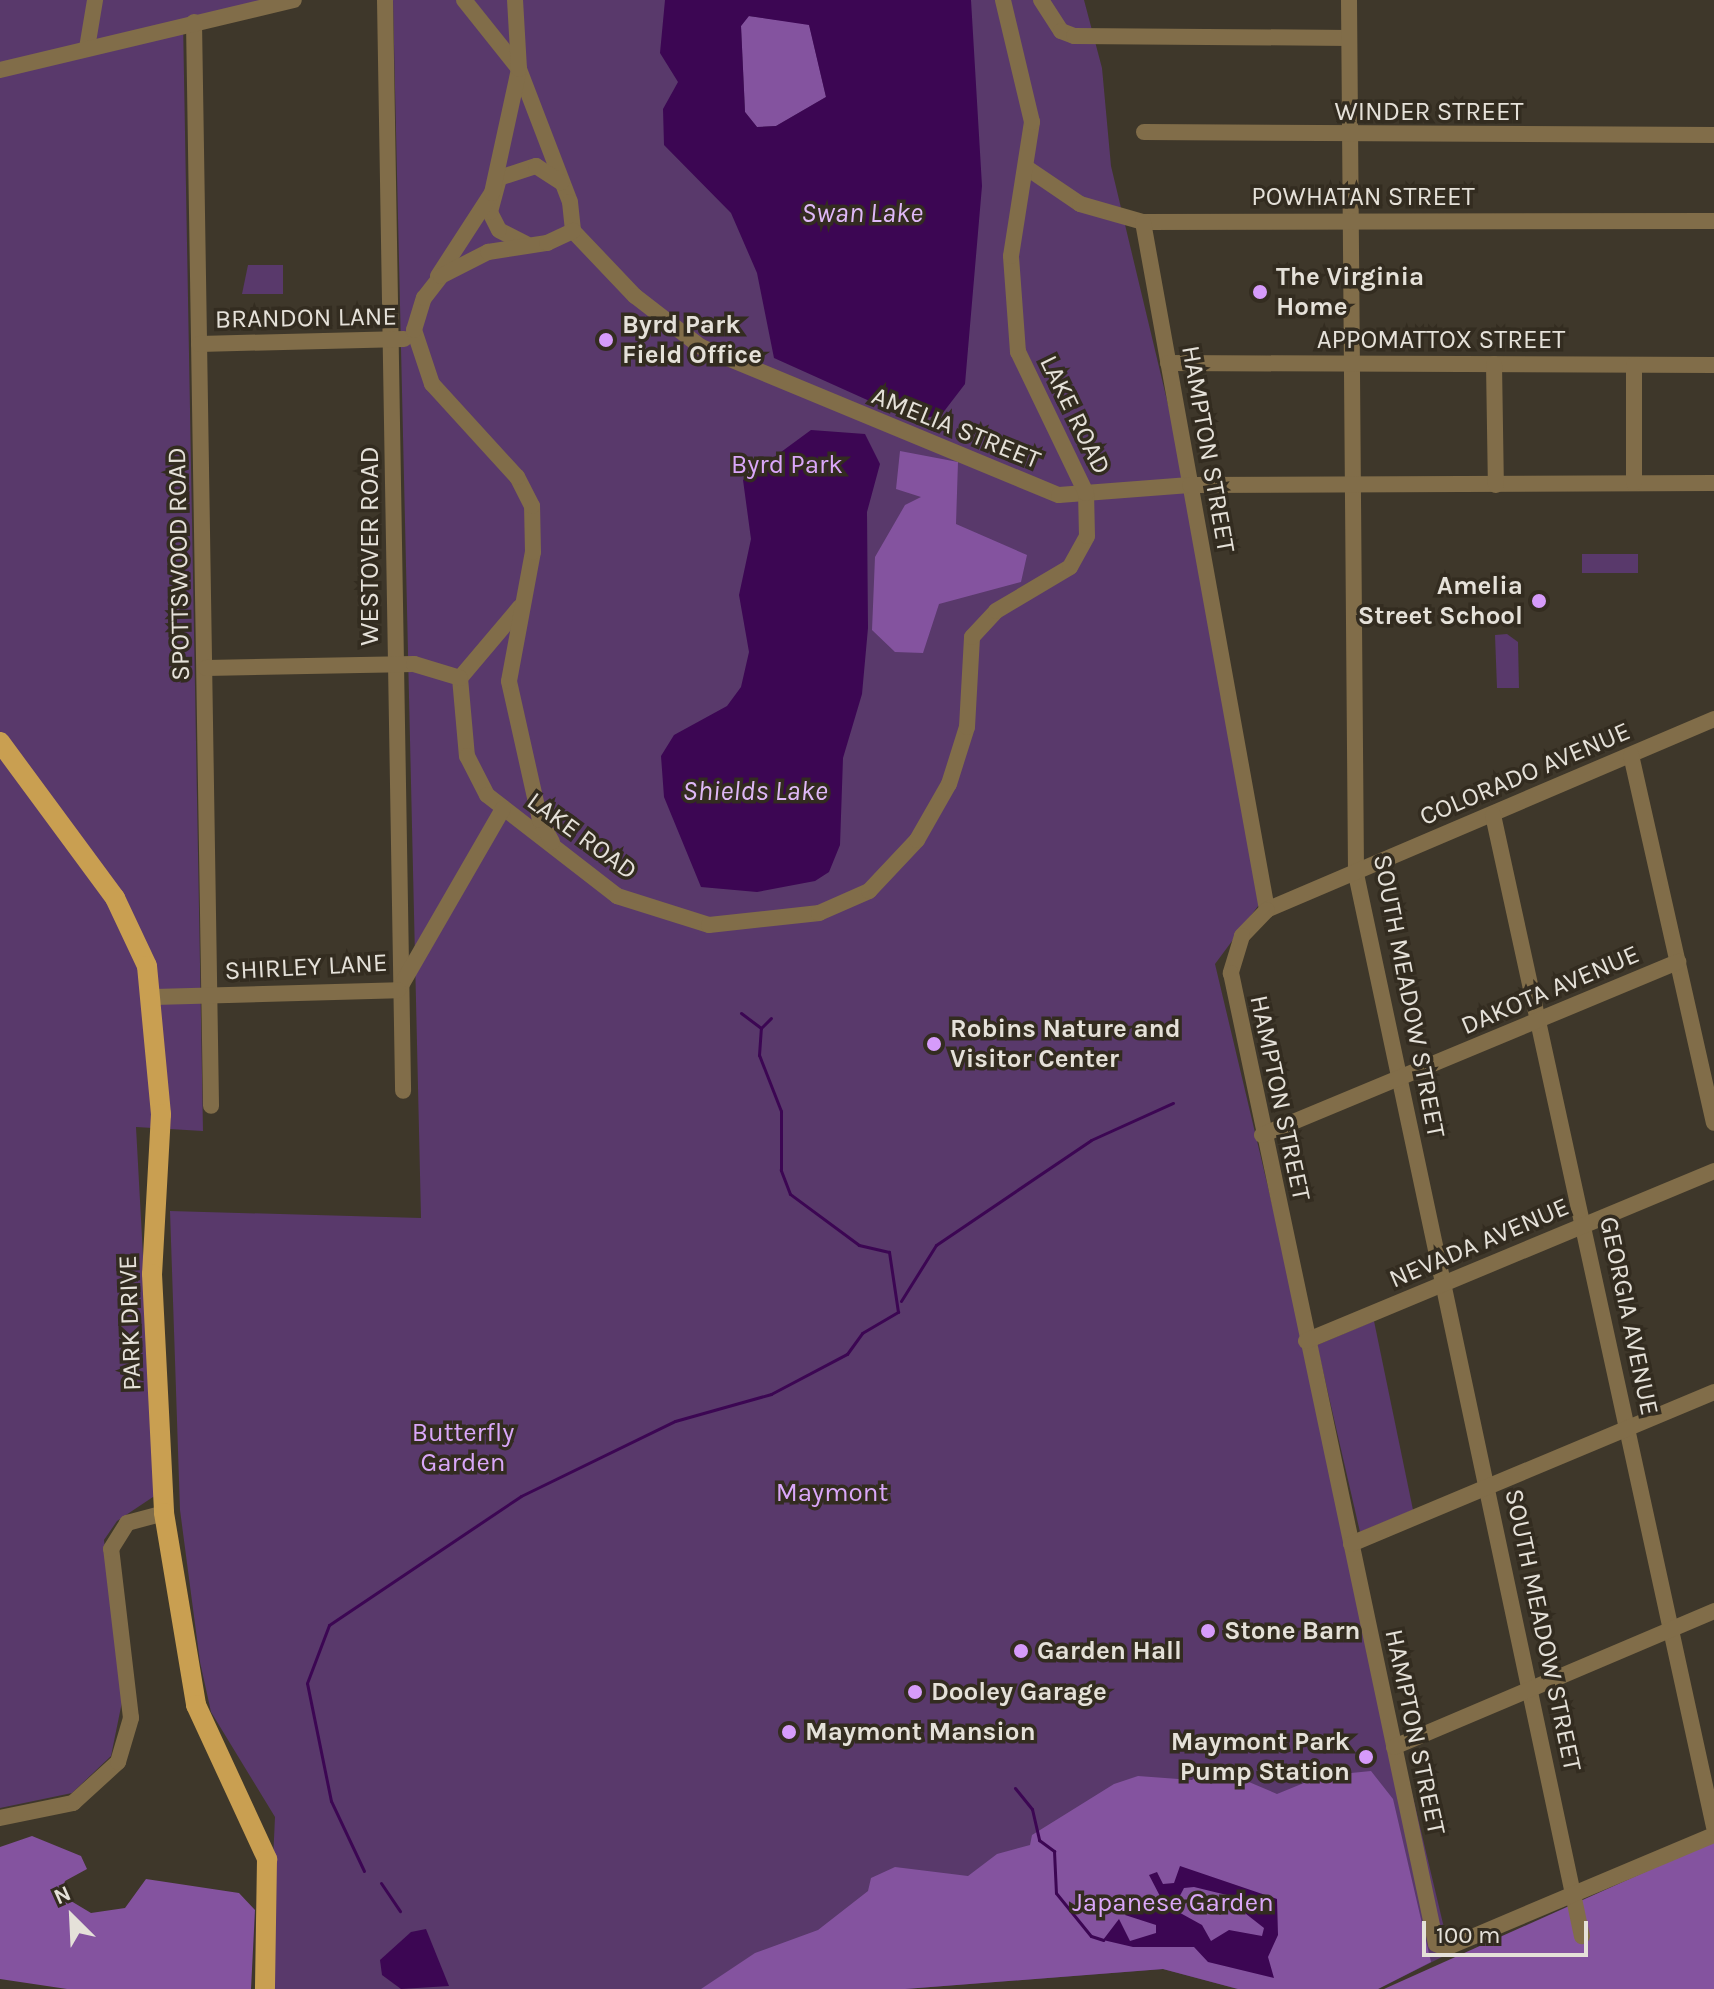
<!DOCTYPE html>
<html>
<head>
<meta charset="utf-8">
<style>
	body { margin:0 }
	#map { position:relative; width:1714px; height:1989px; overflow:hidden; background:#3e372a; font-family:Karla,sans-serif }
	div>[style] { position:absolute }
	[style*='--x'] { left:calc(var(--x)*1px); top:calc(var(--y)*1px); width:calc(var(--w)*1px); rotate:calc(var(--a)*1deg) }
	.green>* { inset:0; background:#59396b; transform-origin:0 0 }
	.forest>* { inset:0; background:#84539f }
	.water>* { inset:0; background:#3c0653 }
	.stream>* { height:3px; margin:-1.5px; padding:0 1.5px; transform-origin:1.5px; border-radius:1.5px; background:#3c0653 }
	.minor>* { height:16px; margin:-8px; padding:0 8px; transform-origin:8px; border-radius:8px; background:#816d49 }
	.major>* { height:20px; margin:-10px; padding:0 10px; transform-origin:10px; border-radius:10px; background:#c99f51 }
	.dots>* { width:22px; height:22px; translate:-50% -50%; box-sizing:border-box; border:4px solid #332c20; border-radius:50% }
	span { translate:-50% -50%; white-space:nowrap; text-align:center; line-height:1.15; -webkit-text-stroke:7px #332c20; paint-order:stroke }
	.street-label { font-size:26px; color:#e5e1d9 }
	.poi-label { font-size:26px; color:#e5e1d9; font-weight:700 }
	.left { translate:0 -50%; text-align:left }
	.right { translate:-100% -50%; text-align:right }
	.park-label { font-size:26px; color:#daa7f9 }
	.water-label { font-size:28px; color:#dfb8f7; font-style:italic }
	.north { position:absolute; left:32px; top:1877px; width:80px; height:80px; -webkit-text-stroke:6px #332c20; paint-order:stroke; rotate:336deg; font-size:22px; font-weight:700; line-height:32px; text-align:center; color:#e5e1d9 }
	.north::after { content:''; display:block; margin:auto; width:28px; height:36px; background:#e5e1d9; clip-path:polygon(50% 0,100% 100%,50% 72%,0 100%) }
	.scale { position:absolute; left:1422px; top:1921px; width:166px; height:36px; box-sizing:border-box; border:4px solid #e5e1d9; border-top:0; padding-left:10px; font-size:24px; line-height:28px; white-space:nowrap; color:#e5e1d9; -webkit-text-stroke:6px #332c20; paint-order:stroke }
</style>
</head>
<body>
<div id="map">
	<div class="green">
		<i style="clip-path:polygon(0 0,264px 0,183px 21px,203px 1131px,136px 1127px,156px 1495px,117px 1521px,104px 1540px,123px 1697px,111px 1756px,72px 1793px,0 1808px)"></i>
		<i style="clip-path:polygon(393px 0,1084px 0,1102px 68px,1111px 166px,1187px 484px,1264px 898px,1215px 964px,1450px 1953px,1378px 1989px,1238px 1989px,1163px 1969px,905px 1989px,267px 1989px,275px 1817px,211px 1712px,200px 1662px,180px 1510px,170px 1211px,421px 1218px)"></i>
		<i style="clip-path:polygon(248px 265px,283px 265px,283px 294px,242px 294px)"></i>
		<i style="left:1582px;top:554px;width:56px;height:19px"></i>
		<i style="clip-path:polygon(1507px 634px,1518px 642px,1519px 688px,1497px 688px,1495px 635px)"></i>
		<i style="clip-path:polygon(1374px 1321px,1413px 1510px,1360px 1532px,1317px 1345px)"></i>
	</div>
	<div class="forest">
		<i style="clip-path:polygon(748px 16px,809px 24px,826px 97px,776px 126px,757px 127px,745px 112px,741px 26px)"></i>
		<i style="clip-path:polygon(900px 451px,958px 462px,956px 524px,1027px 555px,1021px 582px,939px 604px,923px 653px,895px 652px,872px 630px,875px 557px,905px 505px,921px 497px,896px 489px)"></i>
		<i style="clip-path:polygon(1209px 1765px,1277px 1794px,1321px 1776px,1371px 1771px,1393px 1799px,1431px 1962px,1378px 1989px,1238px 1989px,1163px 1969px,905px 1989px,701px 1989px,755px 1953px,818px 1930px,868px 1891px,871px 1878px,895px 1867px,968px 1876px,997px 1854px,1030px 1845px,1032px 1835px,1114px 1784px,1138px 1776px,1192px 1780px)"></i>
		<i style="clip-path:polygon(32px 1836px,81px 1856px,87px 1869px,65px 1881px,61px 1895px,91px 1913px,125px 1908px,146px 1879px,239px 1893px,255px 1910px,251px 1989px,67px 1989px,0 1979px,0 1847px)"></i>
		<i style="clip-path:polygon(1714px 1841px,1714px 1989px,1384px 1989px)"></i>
	</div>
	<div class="water">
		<i style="clip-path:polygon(evenodd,665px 0,971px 0,982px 186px,965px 384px,942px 414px,914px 421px,774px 358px,757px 273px,731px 213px,664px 145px,663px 109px,678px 82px,660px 53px,665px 0,749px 16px,809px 25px,826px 97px,776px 126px,757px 127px,745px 112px,741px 26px,749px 16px)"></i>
		<i style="clip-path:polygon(811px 430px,865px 434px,880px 464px,867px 512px,868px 628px,862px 694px,843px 758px,840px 845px,829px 872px,815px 881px,757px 892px,701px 887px,664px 797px,661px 756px,674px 735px,727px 706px,741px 687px,749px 652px,739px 595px,751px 539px,743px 480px)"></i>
		<i style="clip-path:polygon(evenodd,1180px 1866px,1277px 1899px,1278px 1935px,1268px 1957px,1274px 1978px,1208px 1962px,1194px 1947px,1133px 1947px,1103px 1940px,1119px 1919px,1130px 1941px,1156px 1933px,1156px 1925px,1125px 1915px,1134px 1905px,1162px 1900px,1149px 1875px,1157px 1872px,1163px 1884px,1174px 1883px,1180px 1866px,1194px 1887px,1235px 1897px,1236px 1906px,1264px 1928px,1262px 1936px,1229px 1930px,1211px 1941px,1202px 1925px,1173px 1909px,1184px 1888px,1194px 1887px)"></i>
		<i style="clip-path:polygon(426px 1929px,449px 1986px,401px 1989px,382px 1975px,380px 1960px,411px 1932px)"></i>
	</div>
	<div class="stream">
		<i style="--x:741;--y:1013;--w:25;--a:37"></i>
		<i style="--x:901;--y:1301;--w:66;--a:-58"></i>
		<i style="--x:936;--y:1245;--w:187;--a:-34.1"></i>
		<i style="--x:1091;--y:1140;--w:90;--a:-24.3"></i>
		<i style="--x:1015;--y:1788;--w:27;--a:51"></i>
		<i style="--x:1032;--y:1809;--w:32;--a:77"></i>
		<i style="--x:1039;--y:1840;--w:19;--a:36"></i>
		<i style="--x:1054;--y:1851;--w:42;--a:87.3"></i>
		<i style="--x:1056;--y:1893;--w:55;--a:50.9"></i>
		<i style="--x:1091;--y:1936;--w:13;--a:18"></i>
		<i style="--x:364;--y:1871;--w:77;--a:-115.2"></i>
		<i style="--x:331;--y:1801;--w:120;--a:-101.5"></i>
		<i style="--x:307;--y:1683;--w:62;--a:-69.2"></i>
		<i style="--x:329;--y:1625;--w:231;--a:-33.9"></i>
		<i style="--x:521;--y:1496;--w:171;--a:-26"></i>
		<i style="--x:675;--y:1421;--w:100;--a:-15.7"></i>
		<i style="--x:771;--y:1394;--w:86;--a:-27.8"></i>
		<i style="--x:847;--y:1354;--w:26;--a:-54"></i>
		<i style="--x:862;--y:1333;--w:42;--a:-30.3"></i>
		<i style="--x:898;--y:1312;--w:61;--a:-98.5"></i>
		<i style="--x:889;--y:1252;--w:31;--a:-167"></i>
		<i style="--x:859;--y:1245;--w:86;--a:-143.5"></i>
		<i style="--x:790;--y:1194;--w:26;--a:-111"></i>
		<i style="--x:781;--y:1170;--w:59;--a:-90"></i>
		<i style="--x:781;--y:1111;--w:60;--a:-111.4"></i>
		<i style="--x:759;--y:1055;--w:27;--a:-86"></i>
		<i style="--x:761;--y:1028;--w:14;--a:-45"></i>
		<i style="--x:381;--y:1883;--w:34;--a:56"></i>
	</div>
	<div class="minor">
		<i style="--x:385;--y:0;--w:1091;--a:89.05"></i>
		<i style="--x:464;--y:0;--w:88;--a:51.4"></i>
		<i style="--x:519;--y:69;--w:142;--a:69"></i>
		<i style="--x:570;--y:202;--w:29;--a:84"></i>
		<i style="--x:1041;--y:0;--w:37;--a:57"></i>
		<i style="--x:1061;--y:31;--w:14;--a:21"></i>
		<i style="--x:1074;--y:36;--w:275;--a:0.4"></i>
		<i style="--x:1349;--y:0;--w:874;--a:89.54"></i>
		<i style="--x:1356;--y:874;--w:1086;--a:77.99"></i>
		<i style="--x:194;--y:22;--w:1084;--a:89.1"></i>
		<i style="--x:87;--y:48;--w:49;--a:-80.5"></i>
		<i style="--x:0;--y:70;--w:302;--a:-13.4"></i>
		<i style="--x:1144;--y:132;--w:570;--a:0.3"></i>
		<i style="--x:1027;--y:168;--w:64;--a:34.2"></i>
		<i style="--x:1080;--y:204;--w:66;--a:15.9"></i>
		<i style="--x:1143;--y:222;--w:571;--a:-0.1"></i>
		<i style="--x:1143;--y:222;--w:699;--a:79.78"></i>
		<i style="--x:573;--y:231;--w:90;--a:46.4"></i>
		<i style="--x:635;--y:296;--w:83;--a:37.7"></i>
		<i style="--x:701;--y:347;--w:387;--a:22.5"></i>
		<i style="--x:1059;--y:495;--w:131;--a:-4.4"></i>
		<i style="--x:1190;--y:485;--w:524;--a:-0.22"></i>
		<i style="--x:526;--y:244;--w:30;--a:-153"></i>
		<i style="--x:499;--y:230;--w:20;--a:-117"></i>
		<i style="--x:490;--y:212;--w:35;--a:-75"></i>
		<i style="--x:499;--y:178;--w:39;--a:-18"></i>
		<i style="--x:536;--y:166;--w:30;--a:33"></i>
		<i style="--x:438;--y:276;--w:99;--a:-57"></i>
		<i style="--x:492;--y:193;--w:127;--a:-77.7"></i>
		<i style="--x:519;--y:69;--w:69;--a:-93.3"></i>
		<i style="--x:199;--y:344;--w:205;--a:-1.4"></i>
		<i style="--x:1168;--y:363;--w:546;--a:0.21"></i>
		<i style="--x:1494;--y:364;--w:121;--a:89.1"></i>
		<i style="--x:1634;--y:365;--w:118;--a:90"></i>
		<i style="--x:520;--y:607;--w:93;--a:130.2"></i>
		<i style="--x:460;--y:678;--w:78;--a:84.9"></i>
		<i style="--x:467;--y:756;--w:44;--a:62.9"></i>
		<i style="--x:487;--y:795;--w:165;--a:37.8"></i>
		<i style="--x:617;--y:896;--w:96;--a:17.5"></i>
		<i style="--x:709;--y:925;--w:111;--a:-6.2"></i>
		<i style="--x:819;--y:913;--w:55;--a:-23.7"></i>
		<i style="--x:869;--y:891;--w:70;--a:-46.7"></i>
		<i style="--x:917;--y:840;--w:64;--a:-60.3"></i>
		<i style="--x:949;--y:784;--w:60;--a:-72.5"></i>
		<i style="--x:967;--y:727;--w:90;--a:-86.8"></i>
		<i style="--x:972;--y:637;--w:35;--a:-47"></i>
		<i style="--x:996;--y:611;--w:86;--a:-30.7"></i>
		<i style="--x:1070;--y:567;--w:35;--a:-61"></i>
		<i style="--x:1087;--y:536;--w:43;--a:-91.3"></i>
		<i style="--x:1086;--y:493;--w:157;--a:-115.7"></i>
		<i style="--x:1018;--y:352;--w:96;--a:-94.2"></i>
		<i style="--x:1011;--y:256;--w:136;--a:-81.1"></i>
		<i style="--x:1032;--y:122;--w:125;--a:-103.4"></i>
		<i style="--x:206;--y:668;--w:208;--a:-1.1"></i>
		<i style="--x:414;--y:664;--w:48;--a:16.9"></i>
		<i style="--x:1714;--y:719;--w:486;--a:156.9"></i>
		<i style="--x:1267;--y:910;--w:36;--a:134"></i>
		<i style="--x:1242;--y:936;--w:39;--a:107"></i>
		<i style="--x:1231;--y:973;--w:992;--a:78.08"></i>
		<i style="--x:1436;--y:1944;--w:11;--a:22"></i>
		<i style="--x:1446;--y:1948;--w:291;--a:-22.9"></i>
		<i style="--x:1631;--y:755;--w:377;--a:77.3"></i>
		<i style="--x:1493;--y:815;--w:1036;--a:77.68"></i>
		<i style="--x:552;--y:842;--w:25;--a:-119"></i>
		<i style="--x:540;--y:820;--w:142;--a:-102.6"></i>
		<i style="--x:509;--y:681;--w:131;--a:-79.5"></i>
		<i style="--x:533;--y:552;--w:46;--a:-91.2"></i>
		<i style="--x:532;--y:506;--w:33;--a:-117"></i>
		<i style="--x:517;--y:477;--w:126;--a:-132.4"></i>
		<i style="--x:432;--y:384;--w:57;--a:-108.4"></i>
		<i style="--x:414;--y:330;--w:34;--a:-73"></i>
		<i style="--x:424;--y:298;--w:28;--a:-52"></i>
		<i style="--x:441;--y:276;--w:53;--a:-27.1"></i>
		<i style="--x:488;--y:252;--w:60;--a:-8.7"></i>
		<i style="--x:547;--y:243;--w:29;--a:-25"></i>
		<i style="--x:399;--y:989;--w:208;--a:-60"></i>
		<i style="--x:154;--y:997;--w:244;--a:-1.6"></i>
		<i style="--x:1262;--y:1135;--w:451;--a:-22.6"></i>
		<i style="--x:1306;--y:1341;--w:442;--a:-22.6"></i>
		<i style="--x:1351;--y:1544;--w:394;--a:-22.7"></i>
		<i style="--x:1394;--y:1747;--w:348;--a:-23"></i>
		<i style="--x:0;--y:1818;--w:75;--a:-11.6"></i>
		<i style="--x:73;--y:1803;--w:61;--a:-42.3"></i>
		<i style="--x:118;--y:1762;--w:46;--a:-73.5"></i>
		<i style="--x:131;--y:1718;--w:170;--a:-96.7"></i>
		<i style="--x:111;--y:1549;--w:31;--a:-58"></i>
		<i style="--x:127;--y:1523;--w:38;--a:-15"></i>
	</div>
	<div class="major">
		<i style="--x:0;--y:742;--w:194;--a:53.6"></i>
		<i style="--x:115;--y:898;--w:75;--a:64.8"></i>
		<i style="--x:147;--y:966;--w:149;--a:84.6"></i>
		<i style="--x:161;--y:1114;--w:160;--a:93.2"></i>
		<i style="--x:152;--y:1274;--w:239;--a:87.1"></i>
		<i style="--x:164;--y:1513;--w:195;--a:80.5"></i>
		<i style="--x:196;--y:1705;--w:170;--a:65.2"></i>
		<i style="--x:267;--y:1859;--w:130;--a:90.9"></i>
	</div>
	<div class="dots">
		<i style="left:1260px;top:292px;background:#d69bfa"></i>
		<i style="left:606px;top:340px;background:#d69bfa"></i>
		<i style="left:1539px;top:601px;background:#d69bfa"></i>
		<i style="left:934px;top:1044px;background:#d69bfa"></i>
		<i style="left:1208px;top:1631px;background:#d69bfa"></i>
		<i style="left:1021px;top:1651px;background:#d69bfa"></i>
		<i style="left:915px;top:1692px;background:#d69bfa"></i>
		<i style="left:789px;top:1732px;background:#d69bfa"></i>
		<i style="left:1366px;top:1757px;background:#d69bfa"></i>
	</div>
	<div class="street-label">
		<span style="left:1429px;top:112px">WINDER STREET</span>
		<span style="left:1363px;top:197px">POWHATAN STREET</span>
		<span style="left:306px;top:318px;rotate:-1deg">BRANDON LANE</span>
		<span style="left:1441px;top:340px">APPOMATTOX STREET</span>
		<span style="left:1075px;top:415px;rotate:64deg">LAKE ROAD</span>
		<span style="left:956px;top:428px;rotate:22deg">AMELIA STREET</span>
		<span style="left:1208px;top:449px;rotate:80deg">HAMPTON STREET</span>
		<span style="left:370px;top:546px;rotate:-90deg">WESTOVER ROAD</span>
		<span style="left:179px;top:564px;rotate:-91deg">SPOTTSWOOD ROAD</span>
		<span style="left:1525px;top:774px;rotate:-23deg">COLORADO AVENUE</span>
		<span style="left:582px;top:836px;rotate:36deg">LAKE ROAD</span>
		<span style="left:306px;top:967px;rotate:-3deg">SHIRLEY LANE</span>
		<span style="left:1550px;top:990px;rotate:-23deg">DAKOTA AVENUE</span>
		<span style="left:1409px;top:996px;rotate:79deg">SOUTH MEADOW STREET</span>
		<span style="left:1280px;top:1098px;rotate:78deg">HAMPTON STREET</span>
		<span style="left:1479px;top:1243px;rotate:-23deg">NEVADA AVENUE</span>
		<span style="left:1629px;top:1316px;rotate:78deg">GEORGIA AVENUE</span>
		<span style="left:130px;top:1323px;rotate:-92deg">PARK DRIVE</span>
		<span style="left:1543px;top:1630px;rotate:78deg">SOUTH MEADOW STREET</span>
		<span style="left:1415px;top:1732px;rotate:78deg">HAMPTON STREET</span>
	</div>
	<div class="poi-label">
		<span class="left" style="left:1276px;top:292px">The Virginia<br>Home</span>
		<span class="left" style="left:622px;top:340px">Byrd Park<br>Field Office</span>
		<span class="right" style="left:1523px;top:601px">Amelia<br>Street School</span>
		<span class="left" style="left:950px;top:1044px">Robins Nature and<br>Visitor Center</span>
		<span class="left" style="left:1224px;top:1631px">Stone Barn</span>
		<span class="left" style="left:1037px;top:1651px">Garden Hall</span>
		<span class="left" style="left:931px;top:1692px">Dooley Garage</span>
		<span class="left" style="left:805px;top:1732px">Maymont Mansion</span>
		<span class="right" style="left:1350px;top:1757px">Maymont Park<br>Pump Station</span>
	</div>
	<div class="park-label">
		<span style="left:787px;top:465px">Byrd Park</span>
		<span style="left:463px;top:1448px">Butterfly<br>Garden</span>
		<span style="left:832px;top:1493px">Maymont</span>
		<span style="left:1173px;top:1903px">Japanese Garden</span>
	</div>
	<div class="water-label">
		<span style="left:862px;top:213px">Swan Lake</span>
		<span style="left:755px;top:791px">Shields Lake</span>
	</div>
	<div class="north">N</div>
	<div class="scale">100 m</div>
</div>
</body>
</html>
